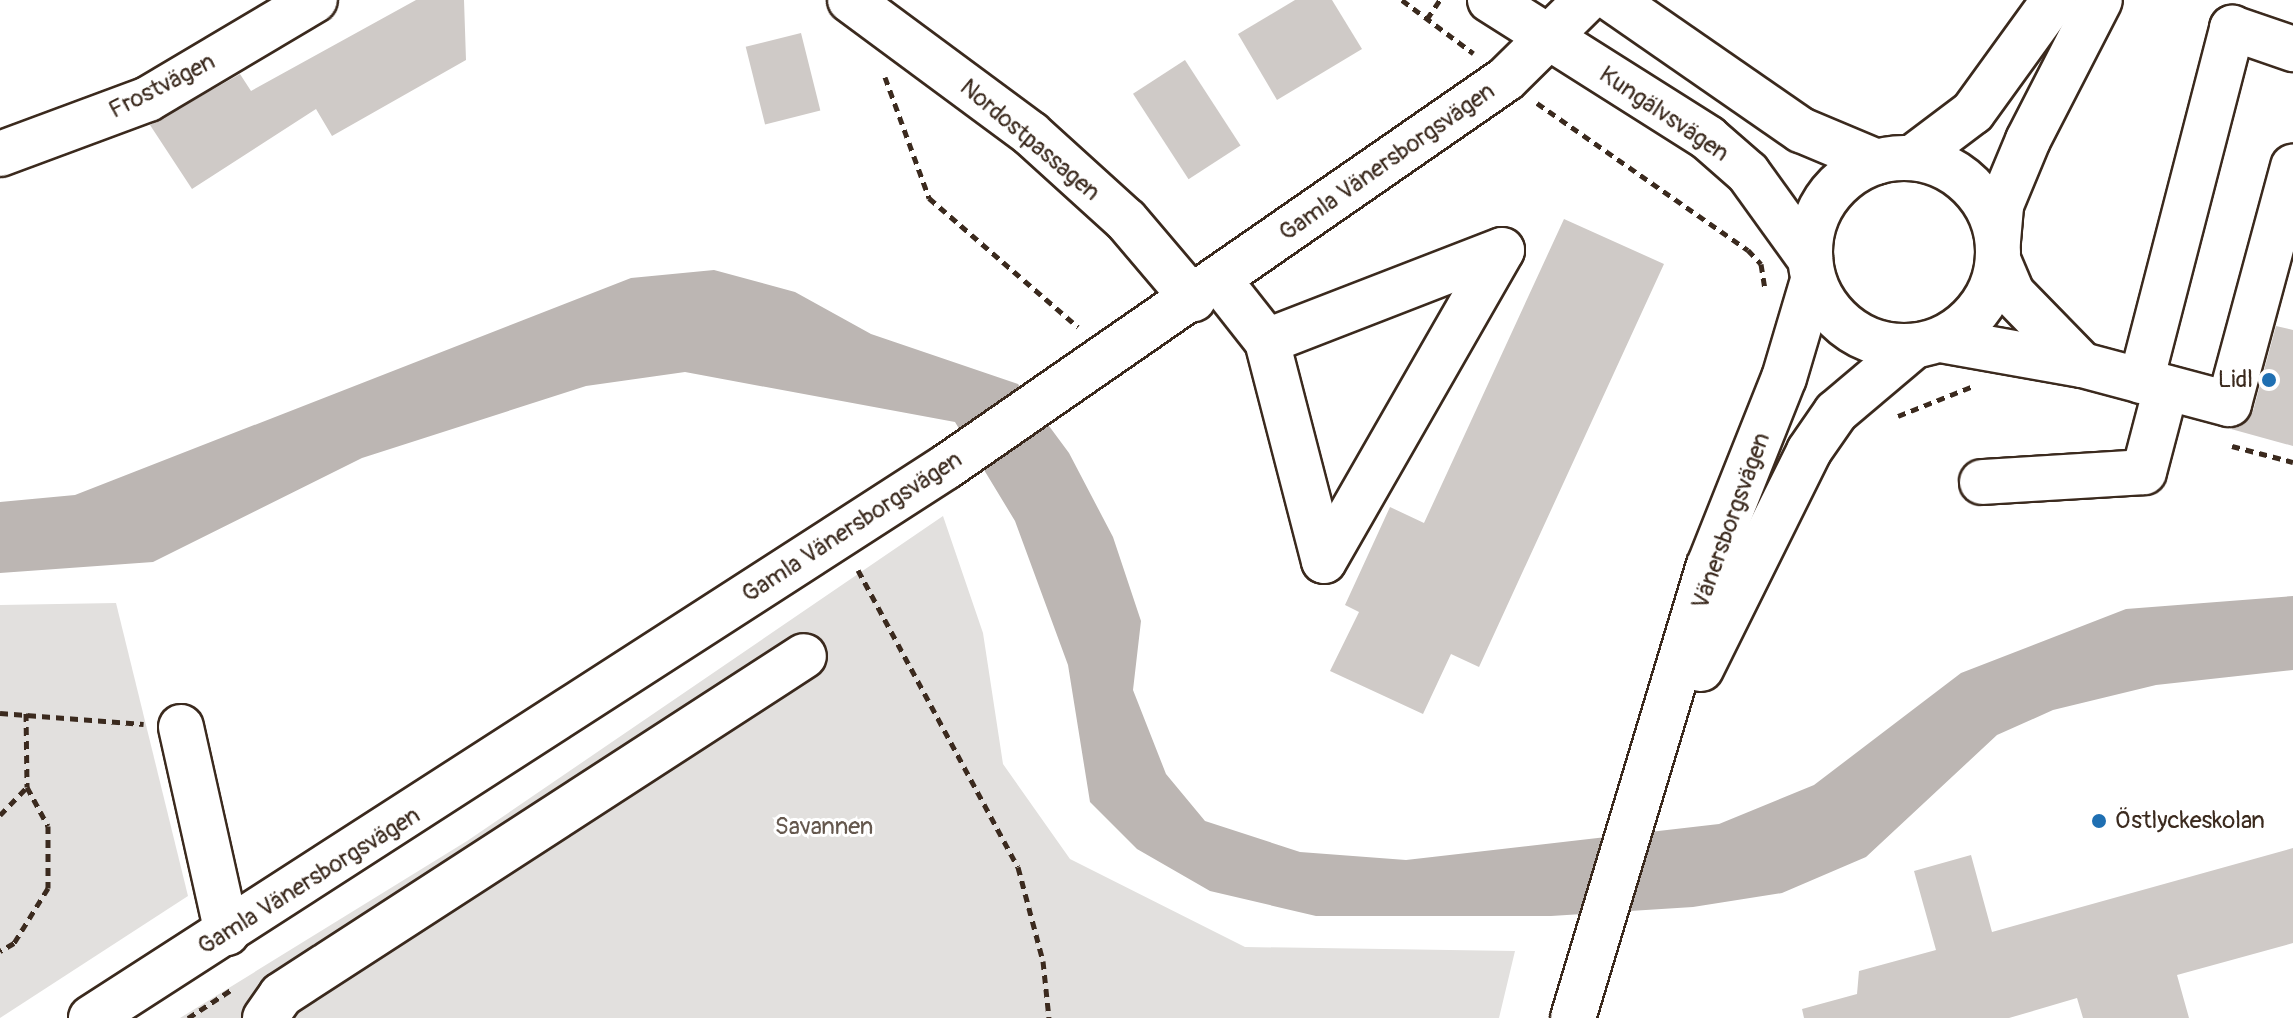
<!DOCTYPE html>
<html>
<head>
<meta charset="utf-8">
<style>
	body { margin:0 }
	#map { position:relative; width:2293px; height:1018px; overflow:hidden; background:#fff; font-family:Pangolin,sans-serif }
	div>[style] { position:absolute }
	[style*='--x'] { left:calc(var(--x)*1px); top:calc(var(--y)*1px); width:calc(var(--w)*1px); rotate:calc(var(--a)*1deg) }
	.green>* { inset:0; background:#e2e0de }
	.water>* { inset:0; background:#bcb6b3 }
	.building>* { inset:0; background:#cfcac7; transform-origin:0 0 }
	.path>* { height:5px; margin-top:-2.5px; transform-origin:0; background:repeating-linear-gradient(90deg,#3b2a1e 0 8px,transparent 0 14px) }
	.roads { filter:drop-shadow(2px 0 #3b2a1e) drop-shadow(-2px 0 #3b2a1e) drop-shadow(0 2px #3b2a1e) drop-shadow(0 -2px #3b2a1e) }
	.minor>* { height:44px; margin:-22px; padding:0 22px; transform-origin:22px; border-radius:22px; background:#fff }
	.major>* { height:44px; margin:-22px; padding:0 22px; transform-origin:22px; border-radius:22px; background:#fff }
	.major>.ring { margin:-22px; padding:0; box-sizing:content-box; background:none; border:44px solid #fff; border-radius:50% }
	.dots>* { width:22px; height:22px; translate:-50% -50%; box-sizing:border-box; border:4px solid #fff; border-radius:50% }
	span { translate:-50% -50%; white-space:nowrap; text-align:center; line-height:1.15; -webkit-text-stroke:6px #fff; paint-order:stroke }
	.street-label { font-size:24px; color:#3b2a1e }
	.poi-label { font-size:24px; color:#3b2a1e }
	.right { translate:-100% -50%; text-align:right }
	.left { translate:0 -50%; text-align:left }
	.park-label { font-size:24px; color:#65584e }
</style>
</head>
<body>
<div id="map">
	<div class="green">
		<i style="clip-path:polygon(943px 516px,983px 633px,1003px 764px,1070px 859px,1245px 947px,1515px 951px,1499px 1018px,180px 1018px,467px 841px)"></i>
		<i style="clip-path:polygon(116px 603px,188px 896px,0 1018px,0 605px)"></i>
	</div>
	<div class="water">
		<i style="clip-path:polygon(714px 270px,795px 292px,871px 334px,1018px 384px,1069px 453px,1113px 537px,1141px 621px,1133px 690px,1166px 774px,1205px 821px,1300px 852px,1406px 860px,1719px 824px,1814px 785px,1961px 673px,2126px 609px,2293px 596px,2293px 670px,2156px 685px,2053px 710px,1997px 735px,1866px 857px,1782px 893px,1693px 907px,1551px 916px,1316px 916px,1210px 891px,1137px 849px,1090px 802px,1068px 665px,1015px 521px,955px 422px,685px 372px,586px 386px,362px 458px,153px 562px,0 573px,0 502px,75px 495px,631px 278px)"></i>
	</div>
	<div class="building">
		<i style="clip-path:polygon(416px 0,464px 0,466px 60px,332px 136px,316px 109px,192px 189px,150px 125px,240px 74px,251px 91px)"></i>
		<i style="clip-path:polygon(1295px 0,1332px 0,1362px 49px,1277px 100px,1238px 34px)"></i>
		<i style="left:801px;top:33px;width:80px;height:57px;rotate:76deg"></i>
		<i style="left:1185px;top:60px;width:102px;height:62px;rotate:57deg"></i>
		<i style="clip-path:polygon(1564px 219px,1664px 264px,1479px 667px,1451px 654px,1423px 714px,1330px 671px,1359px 612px,1345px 605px,1390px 507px,1424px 523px)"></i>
		<i style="clip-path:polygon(2276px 326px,2293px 330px,2293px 446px,2231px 429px,2253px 411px)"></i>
		<i style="clip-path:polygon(2293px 848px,2293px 943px,2177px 975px,2189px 1018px,2083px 1018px,2077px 998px,2009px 1018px,1804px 1018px,1802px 1009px,1857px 994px,1859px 971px,1936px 950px,1914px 871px,1971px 855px,1992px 932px)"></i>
	</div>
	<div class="path">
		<i style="--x:1402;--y:0;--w:89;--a:36.7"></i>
		<i style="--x:1427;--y:19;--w:23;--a:-56"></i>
		<i style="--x:885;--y:77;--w:129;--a:70"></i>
		<i style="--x:929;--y:198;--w:197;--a:40.9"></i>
		<i style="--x:1537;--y:103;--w:257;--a:34.9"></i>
		<i style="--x:1748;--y:250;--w:19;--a:47"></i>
		<i style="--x:1761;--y:264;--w:26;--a:81"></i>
		<i style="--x:1898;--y:416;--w:79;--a:-21.7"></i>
		<i style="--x:2232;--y:446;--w:63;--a:14.7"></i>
		<i style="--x:858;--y:570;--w:337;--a:61.7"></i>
		<i style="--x:1018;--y:867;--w:97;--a:75.1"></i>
		<i style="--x:1043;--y:961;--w:57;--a:84"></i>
		<i style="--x:0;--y:713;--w:144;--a:4.4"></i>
		<i style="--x:26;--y:713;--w:74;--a:89.2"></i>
		<i style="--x:0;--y:815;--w:39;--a:-46"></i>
		<i style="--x:27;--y:787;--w:44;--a:61.7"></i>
		<i style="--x:48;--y:826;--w:62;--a:90"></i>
		<i style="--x:48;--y:888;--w:65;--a:121.7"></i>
		<i style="--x:14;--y:943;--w:16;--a:150"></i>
		<i style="--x:188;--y:1018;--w:55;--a:-33.1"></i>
	</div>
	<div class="roads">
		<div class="minor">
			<i style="--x:850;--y:0;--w:225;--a:36.5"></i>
			<i style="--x:1031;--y:134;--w:128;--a:42.2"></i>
			<i style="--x:1126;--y:220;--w:104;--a:49.7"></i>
			<i style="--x:0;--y:154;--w:158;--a:-20.4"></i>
			<i style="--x:148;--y:99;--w:194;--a:-30.7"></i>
			<i style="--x:1999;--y:262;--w:34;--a:67"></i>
			<i style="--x:2012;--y:293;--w:100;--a:45.8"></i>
			<i style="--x:1218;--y:279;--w:79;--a:51.7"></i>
			<i style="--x:1267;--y:341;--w:227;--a:75.5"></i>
			<i style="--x:1324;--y:561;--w:358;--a:-60.2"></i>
			<i style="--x:1502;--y:250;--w:252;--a:158.8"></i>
			<i style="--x:1941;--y:340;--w:143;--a:10.1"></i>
			<i style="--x:2082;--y:365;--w:152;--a:14.9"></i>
			<i style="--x:2229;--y:404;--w:246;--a:-74.9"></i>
			<i style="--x:2141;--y:381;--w:365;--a:-75.5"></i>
			<i style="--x:2232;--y:28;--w:65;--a:19"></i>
			<i style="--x:1982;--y:482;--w:162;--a:-3.5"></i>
			<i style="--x:2144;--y:472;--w:87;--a:-75.3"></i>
			<i style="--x:181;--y:727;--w:211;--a:77.4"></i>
			<i style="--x:91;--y:1018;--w:1017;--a:-32.8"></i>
			<i style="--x:946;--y:467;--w:681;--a:-34.72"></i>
			<i style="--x:1506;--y:79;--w:112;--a:-44.6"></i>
			<i style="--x:265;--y:1018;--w:28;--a:-55"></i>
			<i style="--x:281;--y:995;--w:623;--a:-32.95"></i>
		</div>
		<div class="major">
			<i style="--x:1490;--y:0;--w:258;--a:32.3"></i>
			<i style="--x:1708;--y:138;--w:53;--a:41.2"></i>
			<i style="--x:1748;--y:173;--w:106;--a:54.2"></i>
			<i style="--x:1613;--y:0;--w:229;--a:34.7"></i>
			<i style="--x:1801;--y:130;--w:82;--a:22.8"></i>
			<i class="ring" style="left:1810px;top:158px;width:144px;height:144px"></i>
			<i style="--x:1912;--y:158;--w:76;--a:-37"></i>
			<i style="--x:1973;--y:112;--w:138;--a:-54.1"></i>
			<i style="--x:1998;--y:241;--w:36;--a:-85"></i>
			<i style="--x:2001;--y:205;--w:70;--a:-67.4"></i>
			<i style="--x:2028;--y:140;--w:157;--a:-62.8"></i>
			<i style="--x:1701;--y:669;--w:243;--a:-63.6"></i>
			<i style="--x:1809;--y:451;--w:47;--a:-55.3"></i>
			<i style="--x:1836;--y:412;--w:102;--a:-40.2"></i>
			<i style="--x:1573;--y:1018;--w:472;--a:-73.3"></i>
			<i style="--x:1709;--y:566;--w:202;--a:-68.3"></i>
			<i style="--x:1784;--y:378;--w:102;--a:-73.5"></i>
		</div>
	</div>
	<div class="dots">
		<i style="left:2269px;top:380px;background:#1f6fb2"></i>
		<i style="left:2099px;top:821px;background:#1f6fb2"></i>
	</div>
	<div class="street-label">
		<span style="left:162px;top:86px;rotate:-27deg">Frostvägen</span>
		<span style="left:1664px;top:114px;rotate:34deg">Kungälvsvägen</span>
		<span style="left:1030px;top:140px;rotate:40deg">Nordostpassagen</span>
		<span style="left:1387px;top:162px;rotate:-35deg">Gamla Vänersborgsvägen</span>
		<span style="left:1731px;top:521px;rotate:-70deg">Vänersborgsvägen</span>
		<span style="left:852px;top:527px;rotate:-33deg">Gamla Vänersborgsvägen</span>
		<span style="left:309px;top:881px;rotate:-32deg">Gamla Vänersborgsvägen</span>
	</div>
	<div class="poi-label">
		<span class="right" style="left:2253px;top:380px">Lidl</span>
		<span class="left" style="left:2115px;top:821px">Östlyckeskolan</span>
	</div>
	<div class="park-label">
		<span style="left:824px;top:827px">Savannen</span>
	</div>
</div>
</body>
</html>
